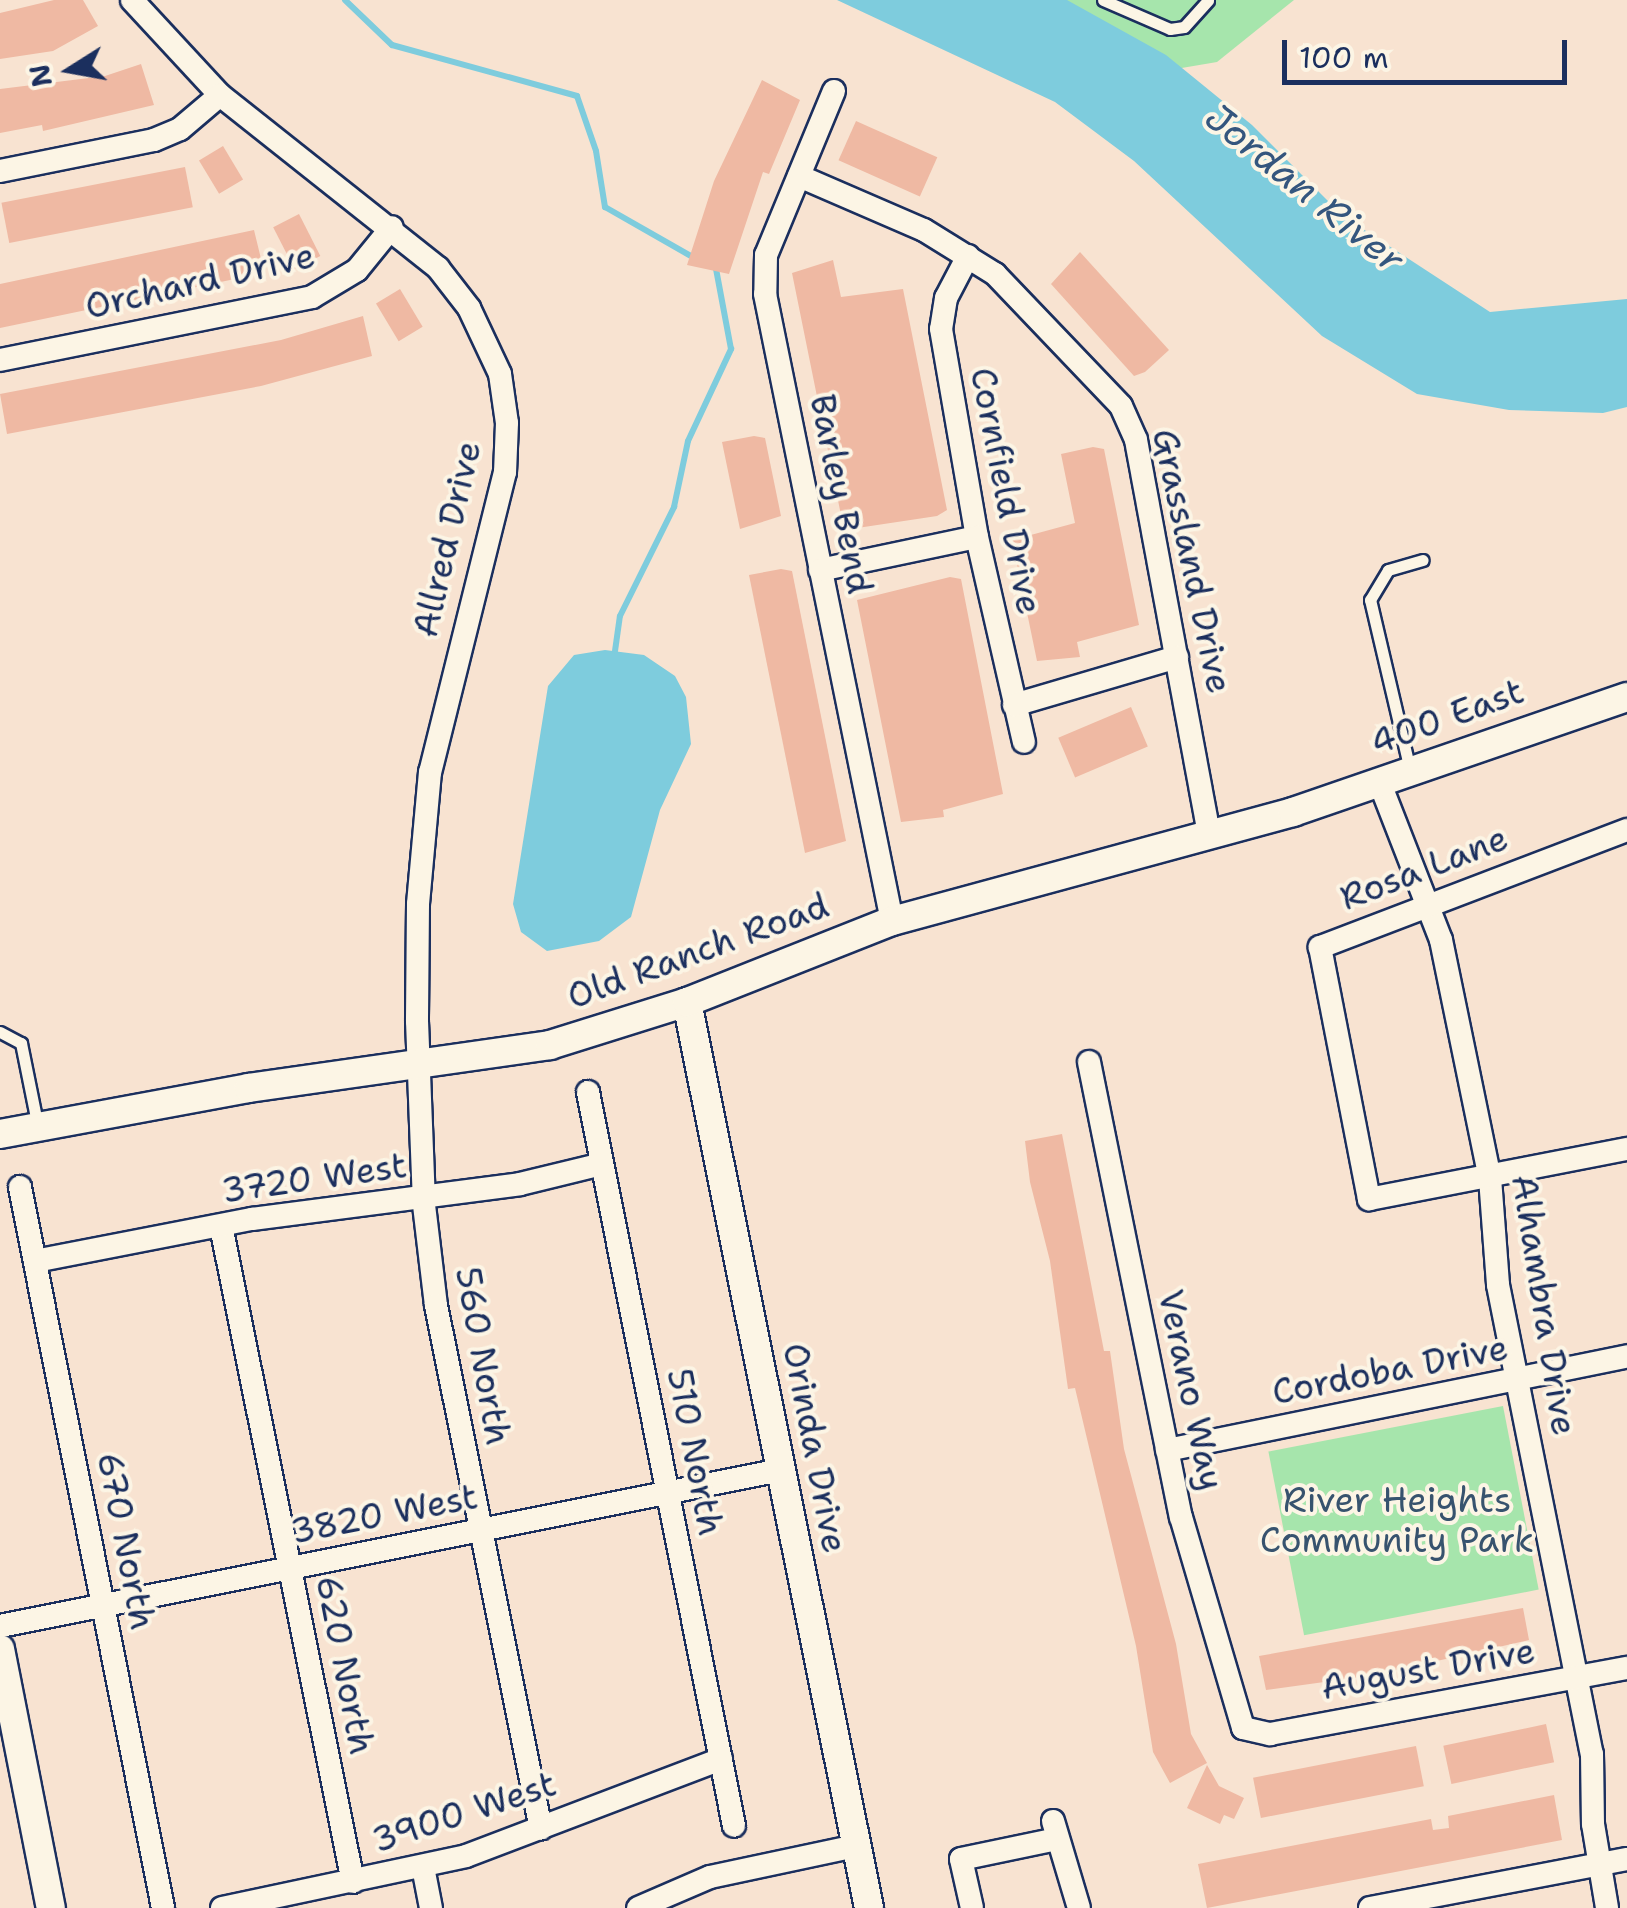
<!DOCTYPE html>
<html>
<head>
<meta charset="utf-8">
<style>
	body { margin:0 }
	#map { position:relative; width:1627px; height:1908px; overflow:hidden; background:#f8e3d1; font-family:"Shantell Sans",sans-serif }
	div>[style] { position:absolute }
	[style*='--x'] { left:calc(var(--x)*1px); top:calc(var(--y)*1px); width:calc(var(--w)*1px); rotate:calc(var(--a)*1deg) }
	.green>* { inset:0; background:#a6e5ac; transform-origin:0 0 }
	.water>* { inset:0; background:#7eccdd }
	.stream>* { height:6px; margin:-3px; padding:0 3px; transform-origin:3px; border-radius:3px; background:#7eccdd }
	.building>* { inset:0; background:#efb9a3; transform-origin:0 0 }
	.roads { filter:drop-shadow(2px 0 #1b2f5e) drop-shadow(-2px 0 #1b2f5e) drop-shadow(0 2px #1b2f5e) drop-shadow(0 -2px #1b2f5e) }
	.service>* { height:11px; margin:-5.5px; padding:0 5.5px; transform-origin:5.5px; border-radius:5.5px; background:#fcf5e5 }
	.minor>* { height:22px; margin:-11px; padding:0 11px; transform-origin:11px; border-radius:11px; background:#fcf5e5 }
	.tertiary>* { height:28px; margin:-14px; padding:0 14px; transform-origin:14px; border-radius:14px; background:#fcf5e5 }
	span { translate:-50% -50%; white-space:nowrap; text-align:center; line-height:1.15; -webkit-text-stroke:8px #fcf5e5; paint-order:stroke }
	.street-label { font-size:35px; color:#1b2f5e }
	.park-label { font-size:35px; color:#37536e }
	.water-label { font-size:38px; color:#34567e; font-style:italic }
	.north { position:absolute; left:20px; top:20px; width:100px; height:100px; -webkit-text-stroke:8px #fcf5e5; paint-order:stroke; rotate:259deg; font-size:28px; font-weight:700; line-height:40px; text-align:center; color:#1b2f5e }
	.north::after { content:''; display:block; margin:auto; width:35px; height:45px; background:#1b2f5e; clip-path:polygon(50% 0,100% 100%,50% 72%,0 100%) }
	.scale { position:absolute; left:1282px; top:40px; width:285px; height:45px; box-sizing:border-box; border:5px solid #1b2f5e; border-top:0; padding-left:12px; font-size:30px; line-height:35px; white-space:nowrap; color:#1b2f5e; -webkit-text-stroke:8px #fcf5e5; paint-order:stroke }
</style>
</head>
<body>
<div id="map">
	<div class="green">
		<i style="clip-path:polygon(1039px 0,1294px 0,1217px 62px,1164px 71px)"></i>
		<i style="left:1503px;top:1406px;width:187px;height:239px;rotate:79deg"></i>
	</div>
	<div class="water">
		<i style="clip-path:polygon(837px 0,1067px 0,1166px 55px,1252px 125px,1343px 216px,1490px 312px,1627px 299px,1627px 407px,1603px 413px,1509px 410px,1417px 394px,1322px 336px,1134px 161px,1055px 102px)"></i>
		<i style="clip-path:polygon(605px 650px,644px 655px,675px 676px,686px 697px,691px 744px,660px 810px,631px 917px,599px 941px,547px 951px,521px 932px,513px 904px,548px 686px,574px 655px)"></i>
	</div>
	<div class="stream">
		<i style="--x:345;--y:0;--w:65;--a:43.8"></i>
		<i style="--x:392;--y:45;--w:192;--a:15.4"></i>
		<i style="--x:577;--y:96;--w:58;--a:70.9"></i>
		<i style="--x:596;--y:151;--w:57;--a:80.9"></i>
		<i style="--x:605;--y:207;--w:105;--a:29.7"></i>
		<i style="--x:615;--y:651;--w:35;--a:-82"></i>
		<i style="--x:620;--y:616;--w:122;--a:-63.6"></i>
		<i style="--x:674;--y:507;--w:67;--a:-78"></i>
		<i style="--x:688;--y:441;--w:102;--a:-64.9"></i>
		<i style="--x:731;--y:349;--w:81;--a:-100.6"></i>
	</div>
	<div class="building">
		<i style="clip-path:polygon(54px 0,83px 0,98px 26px,53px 51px,0 59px,0 13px)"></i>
		<i style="clip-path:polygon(141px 64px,154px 105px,43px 131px,42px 125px,0 133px,0 89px,105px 76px)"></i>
		<i style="clip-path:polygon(762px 80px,800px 100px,769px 174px,763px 172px,729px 274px,687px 265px,714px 181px)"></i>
		<i style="left:856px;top:121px;width:89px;height:43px;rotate:24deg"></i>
		<i style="left:223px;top:146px;width:39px;height:28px;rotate:59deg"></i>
		<i style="left:185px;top:167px;width:41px;height:187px;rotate:79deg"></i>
		<i style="left:299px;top:214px;width:47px;height:29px;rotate:63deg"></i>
		<i style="clip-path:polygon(254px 230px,263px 267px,253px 269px,254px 275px,0 328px,0 284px)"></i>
		<i style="clip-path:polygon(1080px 252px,1169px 350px,1145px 372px,1134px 376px,1051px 284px)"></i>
		<i style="clip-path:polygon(833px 260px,841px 297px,903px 289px,947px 510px,937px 516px,844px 530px,792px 273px)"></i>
		<i style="left:400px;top:289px;width:44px;height:28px;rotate:59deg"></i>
		<i style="clip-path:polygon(363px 316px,372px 356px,261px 386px,7px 434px,0 394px,281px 340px)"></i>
		<i style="clip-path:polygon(754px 436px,765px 438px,781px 516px,740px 529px,722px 442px)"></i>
		<i style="clip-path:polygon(1093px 447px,1104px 449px,1139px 625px,1077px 642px,1080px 657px,1037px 661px,1012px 540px,1075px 523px,1061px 454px)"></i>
		<i style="clip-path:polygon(781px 569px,792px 571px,846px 841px,805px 853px,749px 575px)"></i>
		<i style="clip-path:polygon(950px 577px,961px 579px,1003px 794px,943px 810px,944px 817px,901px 822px,857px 600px)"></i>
		<i style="left:1131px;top:707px;width:43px;height:79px;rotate:67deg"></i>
		<i style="clip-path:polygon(1062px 1134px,1104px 1351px,1110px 1351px,1124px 1449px,1176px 1644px,1191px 1734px,1207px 1763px,1170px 1783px,1153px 1752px,1136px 1646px,1075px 1388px,1068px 1389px,1050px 1261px,1030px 1182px,1025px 1141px)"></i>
		<i style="clip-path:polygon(1523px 1608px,1529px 1640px,1375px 1675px,1266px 1690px,1259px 1656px)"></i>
		<i style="left:1546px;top:1724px;width:39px;height:105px;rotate:78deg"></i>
		<i style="left:1416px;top:1746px;width:41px;height:166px;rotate:79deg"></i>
		<i style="clip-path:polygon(1207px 1765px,1219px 1786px,1244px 1798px,1234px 1819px,1224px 1815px,1220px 1824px,1187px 1808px)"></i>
		<i style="clip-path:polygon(1554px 1795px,1562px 1840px,1207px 1908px,1198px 1864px,1431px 1819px,1433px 1830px,1449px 1828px,1448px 1816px)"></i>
	</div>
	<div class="roads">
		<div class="service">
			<i style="--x:1103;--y:0;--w:73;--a:23.4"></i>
			<i style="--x:1170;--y:29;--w:14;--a:-8"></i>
			<i style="--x:1184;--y:27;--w:36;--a:-48"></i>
			<i style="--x:1410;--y:770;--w:175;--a:-103.2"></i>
			<i style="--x:1370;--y:600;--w:35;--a:-59"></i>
			<i style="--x:1388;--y:570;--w:36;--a:-16"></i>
			<i style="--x:0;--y:1032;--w:24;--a:28"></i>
			<i style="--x:21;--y:1043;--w:86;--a:78.6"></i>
		</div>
		<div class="minor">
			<i style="--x:132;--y:0;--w:129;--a:47.2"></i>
			<i style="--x:220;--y:95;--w:278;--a:38.4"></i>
			<i style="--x:438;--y:268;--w:51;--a:52.2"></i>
			<i style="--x:469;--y:308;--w:73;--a:64.8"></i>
			<i style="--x:500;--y:374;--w:49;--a:81.9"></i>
			<i style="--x:507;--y:423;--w:49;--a:92.3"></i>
			<i style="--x:505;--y:472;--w:309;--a:104"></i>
			<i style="--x:430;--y:772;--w:133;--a:95.2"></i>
			<i style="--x:418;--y:904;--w:117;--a:90.5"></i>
			<i style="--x:417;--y:1021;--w:184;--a:87.8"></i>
			<i style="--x:424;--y:1205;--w:101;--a:83.2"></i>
			<i style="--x:436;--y:1305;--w:534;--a:78.67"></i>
			<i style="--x:834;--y:91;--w:178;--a:112.5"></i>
			<i style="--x:766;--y:255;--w:39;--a:91"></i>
			<i style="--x:765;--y:294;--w:640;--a:78.55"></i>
			<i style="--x:0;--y:171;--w:157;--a:-11.4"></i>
			<i style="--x:154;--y:140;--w:28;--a:-23"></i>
			<i style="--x:180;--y:129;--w:52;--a:-40.4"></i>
			<i style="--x:799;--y:176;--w:136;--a:23.4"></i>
			<i style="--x:924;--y:230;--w:84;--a:31.8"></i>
			<i style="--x:995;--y:274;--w:182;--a:46.3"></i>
			<i style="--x:1121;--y:406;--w:37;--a:66"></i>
			<i style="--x:1136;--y:440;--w:399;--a:79.5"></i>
			<i style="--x:968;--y:256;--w:47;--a:117.6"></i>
			<i style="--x:946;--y:298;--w:31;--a:99"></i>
			<i style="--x:941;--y:329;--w:211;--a:80.2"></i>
			<i style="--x:977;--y:537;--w:210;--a:77.1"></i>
			<i style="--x:0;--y:360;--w:318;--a:-11.4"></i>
			<i style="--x:312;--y:297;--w:52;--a:-31"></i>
			<i style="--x:357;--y:270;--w:55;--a:-50.9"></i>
			<i style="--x:820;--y:570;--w:160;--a:-11.9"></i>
			<i style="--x:1014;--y:705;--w:170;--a:-16.4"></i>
			<i style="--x:1379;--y:781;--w:171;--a:68.7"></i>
			<i style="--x:1441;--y:940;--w:243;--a:78.4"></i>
			<i style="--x:1490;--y:1178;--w:107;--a:85.7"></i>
			<i style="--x:1498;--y:1285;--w:478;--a:78.7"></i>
			<i style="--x:1592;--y:1754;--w:70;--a:89.2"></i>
			<i style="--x:1593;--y:1824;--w:85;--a:80.5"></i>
			<i style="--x:1627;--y:830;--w:329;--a:159.1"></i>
			<i style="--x:1320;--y:947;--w:257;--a:79"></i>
			<i style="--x:1369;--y:1199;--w:263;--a:-11"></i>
			<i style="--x:1089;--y:1062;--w:464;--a:78.6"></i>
			<i style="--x:1181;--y:1517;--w:220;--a:73.6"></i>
			<i style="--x:1243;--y:1728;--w:28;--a:13"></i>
			<i style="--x:1270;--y:1734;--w:363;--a:-10.5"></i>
			<i style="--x:588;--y:1092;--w:748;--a:78.75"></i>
			<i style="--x:20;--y:1187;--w:735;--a:78.78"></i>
			<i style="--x:221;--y:1226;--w:669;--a:78.62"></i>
			<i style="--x:35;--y:1261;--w:221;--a:-11"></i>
			<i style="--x:252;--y:1219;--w:270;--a:-7.4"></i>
			<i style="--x:520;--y:1184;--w:84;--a:-13.7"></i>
			<i style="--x:1167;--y:1450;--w:470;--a:-11.5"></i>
			<i style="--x:0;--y:1626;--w:796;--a:-11.3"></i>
			<i style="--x:1053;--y:1821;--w:91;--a:73.4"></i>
			<i style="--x:423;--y:1867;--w:42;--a:79"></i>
			<i style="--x:222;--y:1908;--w:249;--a:-12"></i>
			<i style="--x:466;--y:1856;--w:273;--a:-20.8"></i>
			<i style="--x:638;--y:1908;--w:78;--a:-23.3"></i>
			<i style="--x:710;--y:1877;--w:149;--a:-12"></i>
			<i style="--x:972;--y:1908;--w:50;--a:-102.7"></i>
			<i style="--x:961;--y:1859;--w:98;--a:-11.8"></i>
			<i style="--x:1370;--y:1908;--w:262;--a:-10.8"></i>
		</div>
		<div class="tertiary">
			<i style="--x:687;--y:1002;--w:924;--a:78.64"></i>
			<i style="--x:0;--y:1134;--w:253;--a:-10.5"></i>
			<i style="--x:249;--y:1088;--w:304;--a:-8.1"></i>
			<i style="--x:550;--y:1045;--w:144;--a:-17.4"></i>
			<i style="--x:687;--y:1002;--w:220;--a:-21.6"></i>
			<i style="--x:892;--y:921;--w:416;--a:-15.2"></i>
			<i style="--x:1293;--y:812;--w:353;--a:-19"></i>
			<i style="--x:0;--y:1649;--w:264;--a:78.9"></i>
		</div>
	</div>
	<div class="street-label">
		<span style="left:200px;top:281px;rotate:-13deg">Orchard Drive</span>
		<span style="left:1006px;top:491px;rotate:79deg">Cornfield Drive</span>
		<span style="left:841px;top:494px;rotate:79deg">Barley Bend</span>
		<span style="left:447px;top:539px;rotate:-77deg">Allred Drive</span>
		<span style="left:1192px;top:561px;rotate:78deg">Grassland Drive</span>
		<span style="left:1447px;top:717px;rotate:-20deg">400 East</span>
		<span style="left:1424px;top:868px;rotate:-21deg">Rosa Lane</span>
		<span style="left:698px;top:951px;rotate:-20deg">Old Ranch Road</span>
		<span style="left:314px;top:1178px;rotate:-8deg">3720 West</span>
		<span style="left:1544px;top:1305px;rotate:81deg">Alhambra Drive</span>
		<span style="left:483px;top:1356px;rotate:80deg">560 North</span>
		<span style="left:1390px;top:1370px;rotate:-11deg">Cordoba Drive</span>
		<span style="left:1191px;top:1390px;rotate:78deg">Verano Way</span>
		<span style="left:815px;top:1448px;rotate:79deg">Orinda Drive</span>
		<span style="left:695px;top:1452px;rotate:79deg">510 North</span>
		<span style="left:384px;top:1514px;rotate:-11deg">3820 West</span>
		<span style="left:126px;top:1541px;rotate:79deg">670 North</span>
		<span style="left:345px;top:1665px;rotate:79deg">620 North</span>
		<span style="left:1428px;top:1669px;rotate:-10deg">August Drive</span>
		<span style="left:464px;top:1812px;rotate:-18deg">3900 West</span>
	</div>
	<div class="park-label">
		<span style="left:1397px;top:1520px">River Heights<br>Community Park</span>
	</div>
	<div class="water-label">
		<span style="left:1305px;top:188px;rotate:39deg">Jordan River</span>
	</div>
	<div class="north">N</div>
	<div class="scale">100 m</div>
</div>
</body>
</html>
